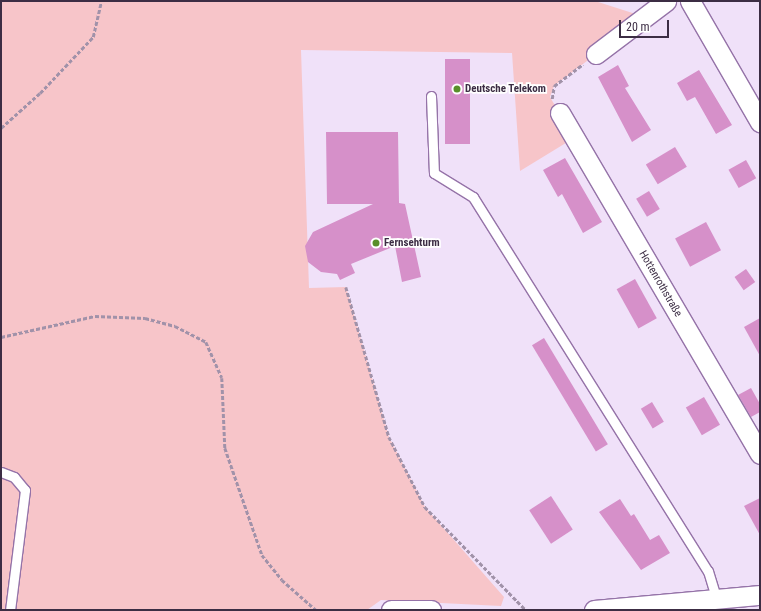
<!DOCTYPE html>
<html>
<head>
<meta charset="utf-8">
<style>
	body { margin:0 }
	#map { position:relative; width:761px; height:611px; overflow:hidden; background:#f0e1f9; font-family:"Roboto Condensed",sans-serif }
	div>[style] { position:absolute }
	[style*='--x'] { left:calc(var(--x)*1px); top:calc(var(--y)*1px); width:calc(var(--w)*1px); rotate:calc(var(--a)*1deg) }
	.green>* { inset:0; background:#f7c5c9 }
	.building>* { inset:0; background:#d690c9; transform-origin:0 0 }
	.path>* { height:2.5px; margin-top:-1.25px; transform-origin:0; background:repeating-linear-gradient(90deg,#a192a9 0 4px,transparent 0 6px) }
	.roads { filter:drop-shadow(1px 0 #9573a8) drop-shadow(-1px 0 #9573a8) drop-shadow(0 1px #9573a8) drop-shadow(0 -1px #9573a8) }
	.service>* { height:9px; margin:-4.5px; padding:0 4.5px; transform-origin:4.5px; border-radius:4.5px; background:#fff }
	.minor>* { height:19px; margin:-9.5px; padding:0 9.5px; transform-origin:9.5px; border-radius:9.5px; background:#fff }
	.dots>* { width:11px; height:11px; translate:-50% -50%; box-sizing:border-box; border:2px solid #fff; border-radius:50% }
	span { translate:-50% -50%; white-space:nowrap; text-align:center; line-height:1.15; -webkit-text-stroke:3.5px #fff; paint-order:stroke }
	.poi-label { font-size:11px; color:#3c2d44; font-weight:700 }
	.left { translate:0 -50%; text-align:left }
	.street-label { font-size:11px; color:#3c2d44 }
	.frame { position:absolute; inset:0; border:2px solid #3c2d44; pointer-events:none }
	.scale { position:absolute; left:619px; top:20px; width:50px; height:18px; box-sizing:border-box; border:2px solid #3c2d44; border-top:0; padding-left:5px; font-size:12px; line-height:14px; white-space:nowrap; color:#3c2d44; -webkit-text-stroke:3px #fff; paint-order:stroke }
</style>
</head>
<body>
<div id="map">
	<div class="green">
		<i style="clip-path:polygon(1px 1px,595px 1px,645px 17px,554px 86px,550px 97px,574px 138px,520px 171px,512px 53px,301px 50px,309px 288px,346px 287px,389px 437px,425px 507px,504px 597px,501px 606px,381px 600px,367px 610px,1px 610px)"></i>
	</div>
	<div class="building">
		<i style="left:445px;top:59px;width:25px;height:85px"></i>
		<i style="clip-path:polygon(618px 65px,629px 86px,625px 88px,651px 130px,632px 142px,598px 77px)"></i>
		<i style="clip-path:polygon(699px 70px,732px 125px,716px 134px,695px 97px,687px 101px,677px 83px)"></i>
		<i style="clip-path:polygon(326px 132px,398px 132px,399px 203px,405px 204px,421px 277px,402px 282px,395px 246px,351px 264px,355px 273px,340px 280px,337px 274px,321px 272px,308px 262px,305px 246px,313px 232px,373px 204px,327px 204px)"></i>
		<i style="left:675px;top:147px;width:23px;height:34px;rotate:59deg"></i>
		<i style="clip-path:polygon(565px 158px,602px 222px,583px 233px,562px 194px,558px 197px,543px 170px)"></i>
		<i style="left:746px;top:160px;width:21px;height:20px;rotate:61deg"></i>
		<i style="left:649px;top:191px;width:21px;height:15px;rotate:59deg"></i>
		<i style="left:706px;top:222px;width:32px;height:35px;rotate:62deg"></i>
		<i style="left:746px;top:269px;width:16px;height:14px;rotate:55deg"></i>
		<i style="left:635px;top:279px;width:45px;height:21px;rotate:61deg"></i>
		<i style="clip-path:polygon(760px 318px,760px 356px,744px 327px)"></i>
		<i style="left:544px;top:338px;width:124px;height:14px;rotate:59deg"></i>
		<i style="clip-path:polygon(751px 388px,760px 404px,760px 412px,751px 417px,738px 395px)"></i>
		<i style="left:704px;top:397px;width:32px;height:21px;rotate:60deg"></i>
		<i style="left:652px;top:402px;width:23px;height:13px;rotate:59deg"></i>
		<i style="left:551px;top:496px;width:40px;height:26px;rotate:57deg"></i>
		<i style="clip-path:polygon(760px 498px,760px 535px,744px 506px)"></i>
		<i style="clip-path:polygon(620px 499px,631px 516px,634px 514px,650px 540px,659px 535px,670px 553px,641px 570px,599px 512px)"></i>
	</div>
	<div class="path">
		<i style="--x:552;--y:99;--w:13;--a:-81"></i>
		<i style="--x:554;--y:86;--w:36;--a:-37"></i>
		<i style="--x:1;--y:128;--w:52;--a:-41.9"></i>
		<i style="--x:40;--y:93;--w:77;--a:-46.6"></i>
		<i style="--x:93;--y:37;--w:37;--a:-77"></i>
		<i style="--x:346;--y:287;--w:156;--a:74"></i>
		<i style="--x:389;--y:437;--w:79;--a:62.8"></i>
		<i style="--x:425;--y:507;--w:144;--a:45.6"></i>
		<i style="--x:1;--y:337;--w:96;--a:-12.6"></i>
		<i style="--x:95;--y:316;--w:50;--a:2.3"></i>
		<i style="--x:145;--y:318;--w:31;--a:15"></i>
		<i style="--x:175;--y:326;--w:35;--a:27"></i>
		<i style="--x:206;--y:342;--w:39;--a:66"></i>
		<i style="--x:222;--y:378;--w:70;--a:87.5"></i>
		<i style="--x:225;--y:448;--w:113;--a:70.9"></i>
		<i style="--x:262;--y:555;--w:32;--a:51"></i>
		<i style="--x:282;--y:580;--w:45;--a:41.4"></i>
	</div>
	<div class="roads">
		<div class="service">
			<i style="--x:431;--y:96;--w:77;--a:87.8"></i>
			<i style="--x:434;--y:173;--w:46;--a:31.6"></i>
			<i style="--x:473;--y:197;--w:442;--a:57.9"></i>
			<i style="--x:708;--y:571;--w:27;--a:73"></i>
			<i style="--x:1;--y:472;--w:14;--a:21"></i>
			<i style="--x:14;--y:477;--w:17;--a:50"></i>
			<i style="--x:25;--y:490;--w:121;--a:97.1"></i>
		</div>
		<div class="minor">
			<i style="--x:690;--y:1;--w:140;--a:60"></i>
			<i style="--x:596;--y:54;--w:88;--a:-37.1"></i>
			<i style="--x:560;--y:113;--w:395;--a:59.6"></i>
			<i style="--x:391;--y:610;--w:40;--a:0"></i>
			<i style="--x:594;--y:610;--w:167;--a:-5.2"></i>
		</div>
	</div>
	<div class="dots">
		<i style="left:457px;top:89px;background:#598f2a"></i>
		<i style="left:376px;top:243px;background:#598f2a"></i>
	</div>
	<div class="poi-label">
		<span class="left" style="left:465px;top:89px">Deutsche Telekom</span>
		<span class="left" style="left:384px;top:243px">Fernsehturm</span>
	</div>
	<div class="street-label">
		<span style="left:660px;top:284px;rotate:60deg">Hottenrothstraße</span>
	</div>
	<div class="frame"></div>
	<div class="scale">20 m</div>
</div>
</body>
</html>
